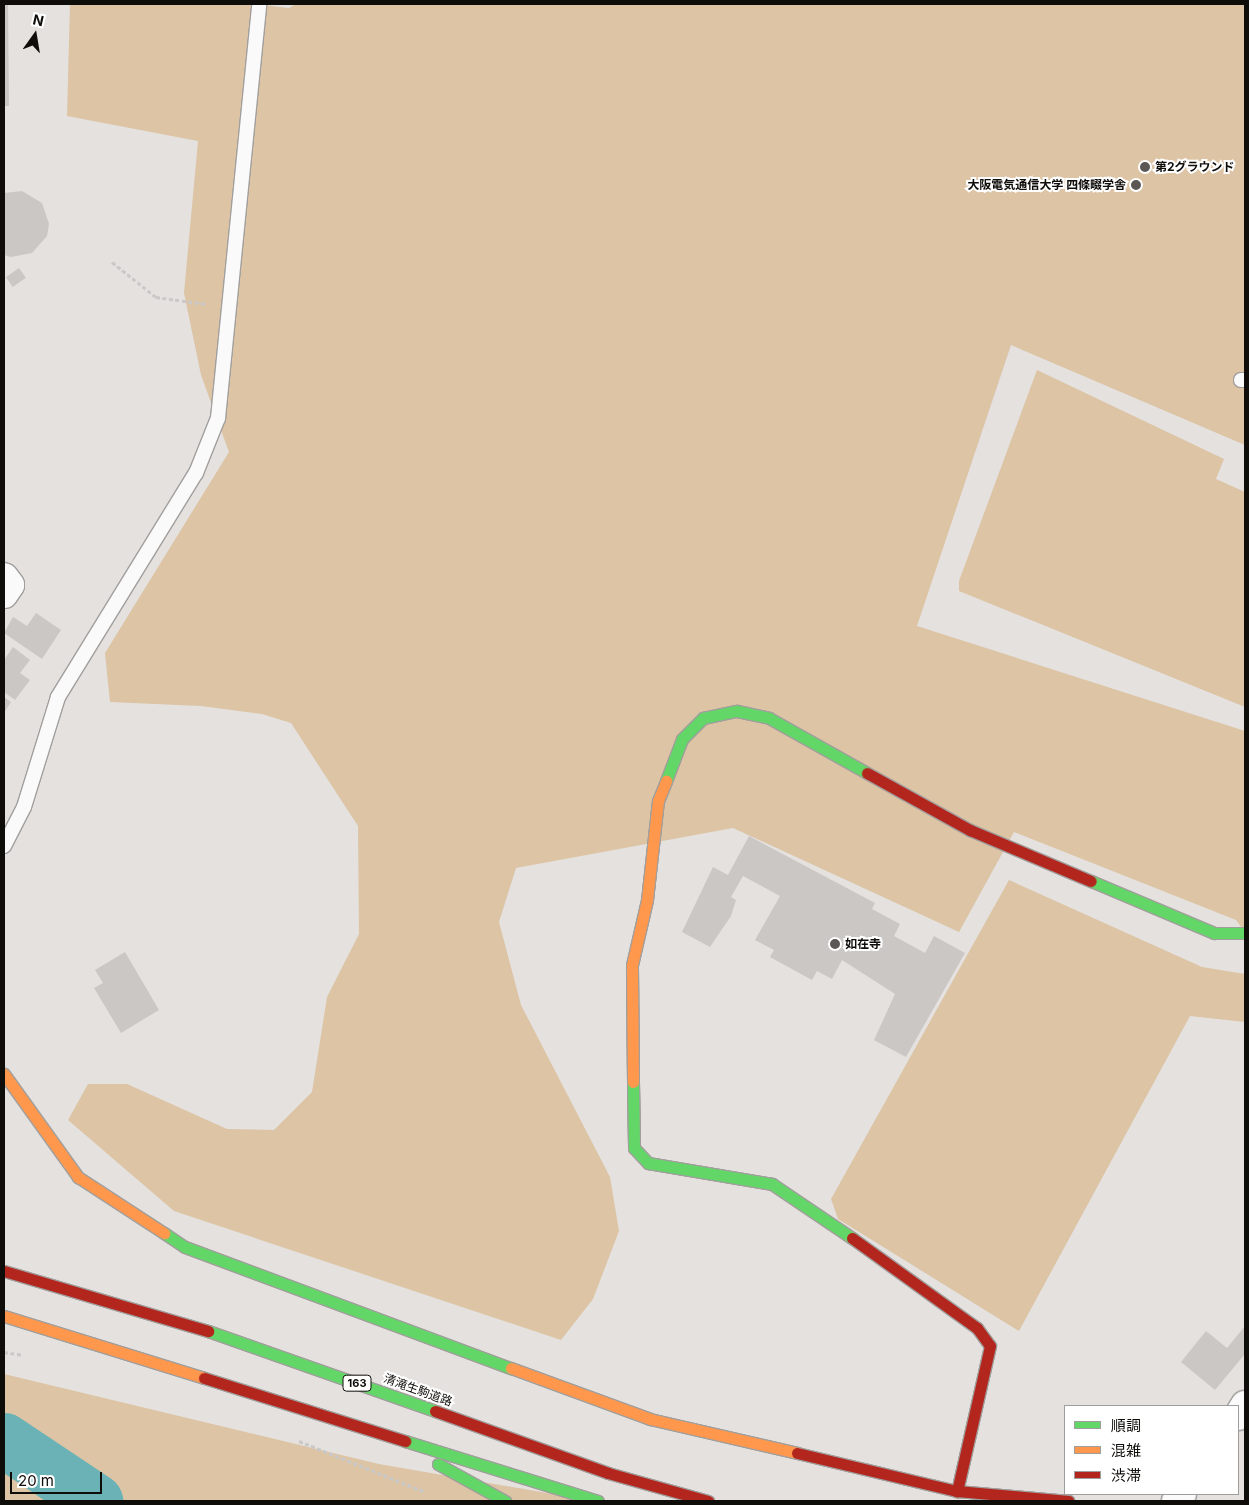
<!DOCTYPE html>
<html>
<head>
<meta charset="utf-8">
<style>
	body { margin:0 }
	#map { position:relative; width:1249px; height:1505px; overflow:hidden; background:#e4e1de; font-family:Inter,"Noto Sans JP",sans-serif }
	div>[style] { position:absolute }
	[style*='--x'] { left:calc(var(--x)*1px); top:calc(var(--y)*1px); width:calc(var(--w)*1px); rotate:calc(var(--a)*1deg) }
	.green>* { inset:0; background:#dcc4a5 }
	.river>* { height:55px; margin:-27.5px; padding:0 27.5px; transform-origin:27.5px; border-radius:27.5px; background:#6ab2b5 }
	.building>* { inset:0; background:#cac7c5; transform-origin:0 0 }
	.path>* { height:3px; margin-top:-1.5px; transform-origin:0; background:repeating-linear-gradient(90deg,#cac9c8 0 4px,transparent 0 6.5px) }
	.roads { filter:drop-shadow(1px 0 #a19f9d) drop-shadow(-1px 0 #a19f9d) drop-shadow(0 1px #a19f9d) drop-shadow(0 -1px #a19f9d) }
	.lane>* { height:14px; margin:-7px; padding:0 7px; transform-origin:7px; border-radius:7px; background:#fbfafa }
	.street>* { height:28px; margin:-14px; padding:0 14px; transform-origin:14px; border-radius:14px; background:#fbfafa }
	.fast>* { height:11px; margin:-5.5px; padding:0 5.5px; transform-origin:5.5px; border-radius:5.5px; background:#63d668 }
	.slow>* { height:11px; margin:-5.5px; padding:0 5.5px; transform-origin:5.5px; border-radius:5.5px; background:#ff974d }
	.jam>* { height:11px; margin:-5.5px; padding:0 5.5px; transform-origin:5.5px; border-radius:5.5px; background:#b3261e }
	.dots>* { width:14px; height:14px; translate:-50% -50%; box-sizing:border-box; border:2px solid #fff; border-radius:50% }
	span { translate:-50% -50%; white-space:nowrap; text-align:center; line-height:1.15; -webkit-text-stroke:4px #fff; paint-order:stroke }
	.shield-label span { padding:1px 4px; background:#fff; border:1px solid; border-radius:4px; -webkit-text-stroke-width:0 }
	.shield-label { font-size:11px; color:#0f0d0a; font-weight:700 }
	.poi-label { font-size:12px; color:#0f0d0a; font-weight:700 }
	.left { translate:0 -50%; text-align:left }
	.right { translate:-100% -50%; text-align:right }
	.street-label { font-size:12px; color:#0f0d0a }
	.frame { position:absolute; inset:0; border:5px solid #0f0d0a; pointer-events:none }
	.legend { position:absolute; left:1064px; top:1405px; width:175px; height:90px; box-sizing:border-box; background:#fff; border:1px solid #9f9e9d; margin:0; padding:6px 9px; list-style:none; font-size:15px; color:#0f0d0a }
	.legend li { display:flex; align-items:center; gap:10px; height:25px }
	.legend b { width:25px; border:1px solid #9f9e9d }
	.north { position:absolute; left:10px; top:10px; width:50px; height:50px; -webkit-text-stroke:4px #fff; paint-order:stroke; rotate:13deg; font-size:14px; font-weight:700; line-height:20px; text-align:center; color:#0f0d0a }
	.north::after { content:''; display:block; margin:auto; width:18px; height:22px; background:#0f0d0a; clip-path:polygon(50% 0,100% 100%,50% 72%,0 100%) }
	.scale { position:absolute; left:10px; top:1472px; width:92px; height:22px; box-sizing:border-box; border:2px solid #0f0d0a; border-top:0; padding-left:6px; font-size:15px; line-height:18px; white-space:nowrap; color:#0f0d0a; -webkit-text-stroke:4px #fff; paint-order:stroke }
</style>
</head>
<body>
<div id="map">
	<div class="green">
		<i style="clip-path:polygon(70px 4px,253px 4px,289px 8px,296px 4px,1245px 4px,1245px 445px,1011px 345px,917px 626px,1245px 731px,1245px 932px,1236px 920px,1014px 832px,959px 932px,733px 828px,516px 868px,499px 922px,521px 1005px,610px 1177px,619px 1231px,593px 1299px,561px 1340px,174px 1211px,68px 1120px,88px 1084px,127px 1084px,227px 1129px,274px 1130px,312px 1092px,327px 997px,359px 934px,358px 826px,291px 723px,262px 714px,201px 706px,110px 702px,105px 653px,229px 452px,201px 375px,184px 293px,198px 141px,67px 116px)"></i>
		<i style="clip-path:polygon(1037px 370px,1224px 459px,1216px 479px,1245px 492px,1245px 707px,959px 591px,959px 581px)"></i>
		<i style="clip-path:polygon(1009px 880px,1202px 967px,1245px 974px,1245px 1022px,1190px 1016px,1019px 1331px,838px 1219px,831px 1199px)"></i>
		<i style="clip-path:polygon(4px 1374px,379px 1464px,593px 1501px,4px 1501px)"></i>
	</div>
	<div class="river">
		<i style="--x:4;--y:1440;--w:110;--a:33.8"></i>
	</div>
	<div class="building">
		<i style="clip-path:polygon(4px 4px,8px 4px,9px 106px,4px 106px)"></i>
		<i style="clip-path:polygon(22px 191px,42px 203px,49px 224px,47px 236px,32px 253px,11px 257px,4px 255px,4px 193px)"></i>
		<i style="left:19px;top:268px;width:12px;height:16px;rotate:55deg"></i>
		<i style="clip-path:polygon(36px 613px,61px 630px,42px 659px,4px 633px,13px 617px,27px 626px)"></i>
		<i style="clip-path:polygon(13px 647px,30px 660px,20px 673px,30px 680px,15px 700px,4px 692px,4px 660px)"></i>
		<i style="clip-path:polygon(4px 697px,11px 702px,4px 713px)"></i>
		<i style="clip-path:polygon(749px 836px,875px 903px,872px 909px,900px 924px,894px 936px,925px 953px,934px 936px,965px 953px,906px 1057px,874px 1040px,895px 994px,842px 960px,832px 979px,817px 971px,812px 980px,770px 957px,774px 950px,755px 940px,780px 896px,743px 876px,731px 897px,736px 900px,731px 916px,710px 947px,682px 932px,713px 867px,728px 875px)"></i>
		<i style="clip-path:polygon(125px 952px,159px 1010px,121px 1033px,94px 988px,103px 983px,95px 970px)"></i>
		<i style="clip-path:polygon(1245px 1326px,1245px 1354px,1215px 1390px,1181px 1362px,1206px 1331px,1227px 1348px)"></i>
	</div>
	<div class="path">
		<i style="--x:112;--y:262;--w:56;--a:38.5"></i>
		<i style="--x:156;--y:297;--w:50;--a:8"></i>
		<i style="--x:4;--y:1352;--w:18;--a:9"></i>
		<i style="--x:299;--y:1441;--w:136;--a:22"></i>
	</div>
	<div class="roads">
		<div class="lane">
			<i style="--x:1241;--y:380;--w:4;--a:0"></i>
			<i style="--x:4;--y:846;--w:44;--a:-62.9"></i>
			<i style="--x:24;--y:807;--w:115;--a:-72.8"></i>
			<i style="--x:58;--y:697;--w:263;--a:-58.4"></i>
			<i style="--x:196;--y:473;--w:59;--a:-68.2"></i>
			<i style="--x:218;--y:418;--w:416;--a:-84.3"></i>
		</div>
		<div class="street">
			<i style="--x:4;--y:577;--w:10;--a:53"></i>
			<i style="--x:10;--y:585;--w:11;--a:124"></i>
			<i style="--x:1238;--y:1416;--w:13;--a:-58"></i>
			<i style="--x:1176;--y:1501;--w:9;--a:-49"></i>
		</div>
		<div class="fast">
			<i style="--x:666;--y:781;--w:45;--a:-69.1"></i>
			<i style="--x:682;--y:739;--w:30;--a:-45"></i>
			<i style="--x:703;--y:718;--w:35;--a:-12"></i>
			<i style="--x:737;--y:711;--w:33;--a:12"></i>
			<i style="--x:769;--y:718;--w:112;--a:29.3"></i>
			<i style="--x:1091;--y:881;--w:134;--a:22.9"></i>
			<i style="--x:1214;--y:933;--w:31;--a:0"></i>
			<i style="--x:633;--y:1082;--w:66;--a:89.1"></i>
			<i style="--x:634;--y:1148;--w:21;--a:47"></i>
			<i style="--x:648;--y:1163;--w:126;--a:9.6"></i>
			<i style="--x:772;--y:1184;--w:97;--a:34"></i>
			<i style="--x:164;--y:1233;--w:25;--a:34"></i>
			<i style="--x:185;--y:1247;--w:348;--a:20.4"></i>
			<i style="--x:208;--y:1331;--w:241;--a:19.4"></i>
			<i style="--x:405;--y:1441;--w:202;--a:17.3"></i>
			<i style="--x:438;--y:1464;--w:77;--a:28.9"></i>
		</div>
		<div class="slow">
			<i style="--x:4;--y:1074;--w:127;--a:54.3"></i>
			<i style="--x:78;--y:1177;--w:103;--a:33.1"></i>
			<i style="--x:633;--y:1082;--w:117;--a:-90.5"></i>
			<i style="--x:632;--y:965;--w:67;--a:-77"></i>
			<i style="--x:647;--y:900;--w:100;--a:-83.7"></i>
			<i style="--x:658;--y:801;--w:22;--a:-68"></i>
			<i style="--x:4;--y:1316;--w:209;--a:17.2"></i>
			<i style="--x:511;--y:1368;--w:148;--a:20.1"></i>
			<i style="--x:650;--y:1419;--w:151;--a:13"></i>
		</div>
		<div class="jam">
			<i style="--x:867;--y:773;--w:118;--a:29"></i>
			<i style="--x:970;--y:830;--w:131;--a:22.9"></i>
			<i style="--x:852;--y:1238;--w:154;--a:35.8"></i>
			<i style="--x:977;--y:1328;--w:22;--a:54"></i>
			<i style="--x:990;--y:1346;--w:149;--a:102.8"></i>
			<i style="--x:4;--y:1271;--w:213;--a:16.4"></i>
			<i style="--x:204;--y:1378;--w:211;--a:17.4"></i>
			<i style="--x:435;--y:1411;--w:184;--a:19.7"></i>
			<i style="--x:608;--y:1473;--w:104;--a:15.6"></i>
			<i style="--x:797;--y:1453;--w:164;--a:13.4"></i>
			<i style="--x:957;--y:1491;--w:112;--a:5.1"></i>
		</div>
	</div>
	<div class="dots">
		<i style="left:1145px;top:167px;background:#5a5754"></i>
		<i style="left:1136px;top:185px;background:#5a5754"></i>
		<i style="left:835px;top:944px;background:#5a5754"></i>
	</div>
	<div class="shield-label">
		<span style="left:357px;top:1383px">163</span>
	</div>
	<div class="poi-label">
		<span class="left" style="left:1155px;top:167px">第2グラウンド</span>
		<span class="right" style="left:1126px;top:185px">大阪電気通信大学 四條畷学舎</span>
		<span class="left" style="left:845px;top:944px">如在寺</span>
	</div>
	<div class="street-label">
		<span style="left:418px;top:1390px;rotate:20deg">清滝生駒道路</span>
	</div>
	<div class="frame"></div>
	<ul class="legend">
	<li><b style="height:6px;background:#63d668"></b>順調</li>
	<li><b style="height:6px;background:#ff974d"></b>混雑</li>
	<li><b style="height:6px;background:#b3261e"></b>渋滞</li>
	</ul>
	<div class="north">N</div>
	<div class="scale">20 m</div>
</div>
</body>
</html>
